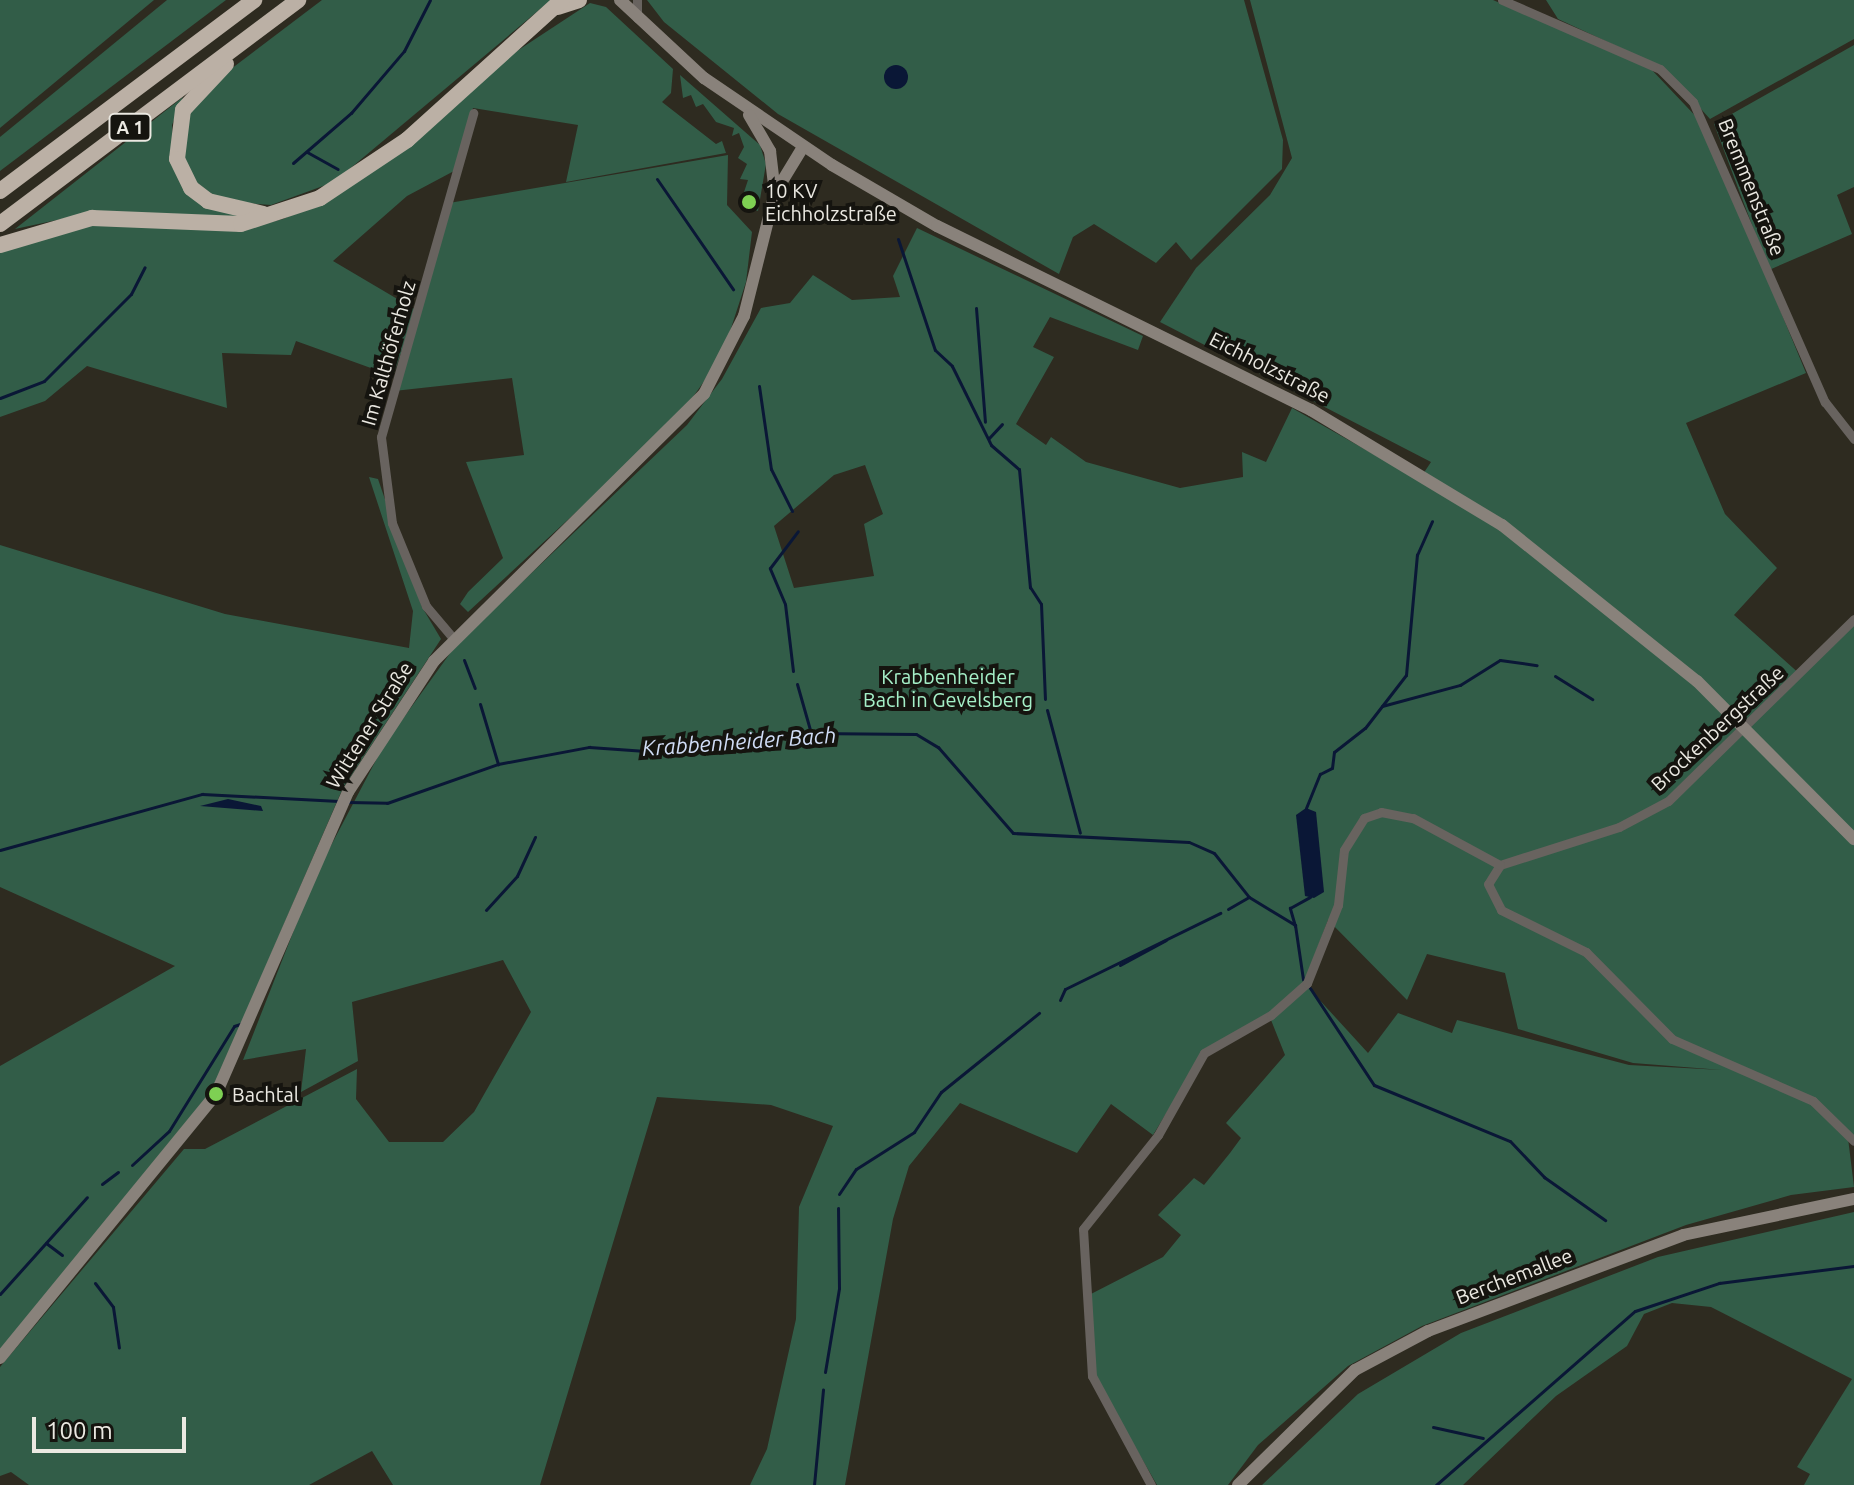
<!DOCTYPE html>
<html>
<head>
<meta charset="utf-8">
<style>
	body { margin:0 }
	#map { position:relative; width:1854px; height:1485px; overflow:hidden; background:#2e2b20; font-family:Ubuntu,sans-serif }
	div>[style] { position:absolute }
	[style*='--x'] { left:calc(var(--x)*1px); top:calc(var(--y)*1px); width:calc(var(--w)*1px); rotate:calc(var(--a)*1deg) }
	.green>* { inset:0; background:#325d48 }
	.water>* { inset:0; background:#0a1736 }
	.round { border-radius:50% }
	.stream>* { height:3px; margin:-1.5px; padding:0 1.5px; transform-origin:1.5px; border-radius:1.5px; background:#0a1736 }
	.street>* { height:9px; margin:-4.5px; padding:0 4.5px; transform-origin:4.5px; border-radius:4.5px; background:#68635f }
	.secondary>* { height:12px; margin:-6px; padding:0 6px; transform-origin:6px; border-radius:6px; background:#89827b }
	.highway>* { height:16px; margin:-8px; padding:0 8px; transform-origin:8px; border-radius:8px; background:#bbb0a5 }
	.dots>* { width:22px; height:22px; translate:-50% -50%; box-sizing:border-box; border:4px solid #15140f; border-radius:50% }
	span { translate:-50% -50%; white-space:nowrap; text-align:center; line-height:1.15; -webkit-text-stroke:8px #15140f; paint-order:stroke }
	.shield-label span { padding:2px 6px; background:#15140f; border:2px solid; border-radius:6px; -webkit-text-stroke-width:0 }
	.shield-label { font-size:18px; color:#ebe9e2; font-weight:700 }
	.street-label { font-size:20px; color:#ebe9e2 }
	.poi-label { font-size:20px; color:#ebe9e2 }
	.left { translate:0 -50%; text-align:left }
	.park-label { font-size:20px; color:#a6f1c9 }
	.water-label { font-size:22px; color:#d0ddf6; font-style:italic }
	.scale { position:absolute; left:32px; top:1417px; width:154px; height:36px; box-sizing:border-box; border:4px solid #ebe9e2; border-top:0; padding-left:10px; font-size:24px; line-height:28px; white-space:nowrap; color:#ebe9e2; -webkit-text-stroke:6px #15140f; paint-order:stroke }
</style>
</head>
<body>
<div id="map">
	<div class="green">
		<i style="clip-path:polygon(0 0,154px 0,0 128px)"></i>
		<i style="clip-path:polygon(167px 0,226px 0,0 171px,0 137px)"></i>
		<i style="clip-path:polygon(322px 0,551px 0,334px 182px,271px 205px,221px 201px,192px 179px,180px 149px,185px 115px,206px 88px)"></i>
		<i style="clip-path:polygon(647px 0,1244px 0,1283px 140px,1282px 169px,1191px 260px,1176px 242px,1156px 263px,1094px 224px,1073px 237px,1059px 274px,778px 114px,664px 22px)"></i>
		<i style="clip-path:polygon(evenodd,1250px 0,1493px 0,1650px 68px,1704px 125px,1806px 373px,1686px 423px,1725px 514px,1777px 568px,1734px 615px,1802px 676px,1854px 625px,1854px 1139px,1848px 1138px,1854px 1187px,1791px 1195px,1686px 1225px,1422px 1326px,1348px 1366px,1258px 1445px,1228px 1485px,1157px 1485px,1095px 1377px,1089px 1295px,1163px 1257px,1181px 1235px,1158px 1215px,1194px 1178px,1204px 1185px,1230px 1153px,1241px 1138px,1226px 1123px,1285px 1055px,1269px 1015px,1204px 1051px,1153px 1135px,1111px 1104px,1077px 1153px,960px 1103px,909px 1166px,893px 1219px,845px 1485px,750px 1485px,767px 1449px,796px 1319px,799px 1207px,833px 1126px,771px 1105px,657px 1097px,540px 1485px,393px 1485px,372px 1451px,309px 1485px,29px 1485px,11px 1472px,0 1476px,0 1367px,184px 1149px,205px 1149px,357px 1069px,356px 1099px,389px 1142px,443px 1142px,474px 1112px,531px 1012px,503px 960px,352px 1002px,358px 1061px,301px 1092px,306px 1049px,243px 1060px,316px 874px,384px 745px,456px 645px,687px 425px,722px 379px,761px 308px,790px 303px,813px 275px,852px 300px,900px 297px,893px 276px,917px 228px,1143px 336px,1138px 350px,1050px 317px,1033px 347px,1054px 357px,1016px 424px,1046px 445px,1051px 437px,1086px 462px,1180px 488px,1243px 477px,1242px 452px,1266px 462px,1292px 408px,1419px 480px,1431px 462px,1160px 322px,1196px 268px,1270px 195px,1292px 158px,1250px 0,865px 465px,883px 514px,864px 524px,874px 576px,794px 588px,774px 526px,834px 475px,865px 465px,1250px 0,1328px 920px,1407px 1000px,1427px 954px,1505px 973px,1518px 1029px,1633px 1063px,1722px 1070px,1629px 1065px,1457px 1020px,1452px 1033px,1398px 1013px,1368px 1053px,1304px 983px,1328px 920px)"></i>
		<i style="clip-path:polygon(1546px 0,1854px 0,1854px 39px,1710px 119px,1664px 68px,1558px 19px)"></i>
		<i style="clip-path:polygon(590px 3px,606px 7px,673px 69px,671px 93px,662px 102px,716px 144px,722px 141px,726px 153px,566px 182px,578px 125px,473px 108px,454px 171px,407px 196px,333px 261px,416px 310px,393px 376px,296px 341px,291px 355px,222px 353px,227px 408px,87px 366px,45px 401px,0 417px,0 252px,98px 222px,253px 227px,283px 219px,323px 201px,517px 51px)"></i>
		<i style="clip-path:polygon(1854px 45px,1854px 187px,1837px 195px,1852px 234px,1769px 270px,1714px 124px)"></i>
		<i style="clip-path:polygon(680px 75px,760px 145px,766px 164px,758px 211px,740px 204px,748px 180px,740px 179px,747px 164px,738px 158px,744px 147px,739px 133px,732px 136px,734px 128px,716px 122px,703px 104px,696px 107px,691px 95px,683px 98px)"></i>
		<i style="clip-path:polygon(183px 97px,172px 125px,176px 174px,251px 217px,99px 211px,15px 229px)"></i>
		<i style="clip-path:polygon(728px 155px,727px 205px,752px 232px,746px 282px,722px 356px,678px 418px,468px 612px,460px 604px,468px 592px,503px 558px,466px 462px,524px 455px,512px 378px,394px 391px,449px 203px)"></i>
		<i style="clip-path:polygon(369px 477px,378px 479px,422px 607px,441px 639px,342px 790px,214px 1086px,178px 1139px,0 1350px,0 1066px,175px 966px,0 887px,0 545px,225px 614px,409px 648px,413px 611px)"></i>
		<i style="clip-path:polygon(1854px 1212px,1854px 1485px,1804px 1485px,1810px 1474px,1797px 1467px,1852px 1379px,1711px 1307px,1672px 1303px,1644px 1314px,1627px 1346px,1556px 1396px,1463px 1485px,1262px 1485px,1358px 1394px,1461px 1333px,1658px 1257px)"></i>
	</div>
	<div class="water">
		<i class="round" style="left:884px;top:65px;width:24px;height:24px"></i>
		<i style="clip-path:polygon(228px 799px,261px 806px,263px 811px,200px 806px)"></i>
		<i style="clip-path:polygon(1306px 808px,1316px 812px,1324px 892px,1314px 898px,1305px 896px,1296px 815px)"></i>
	</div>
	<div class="stream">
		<i style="--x:307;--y:152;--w:35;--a:29"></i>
		<i style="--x:293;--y:163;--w:77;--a:-40.8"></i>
		<i style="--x:351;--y:113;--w:82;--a:-49.5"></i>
		<i style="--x:404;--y:51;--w:57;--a:-63"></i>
		<i style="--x:657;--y:179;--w:134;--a:55.4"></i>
		<i style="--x:898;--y:239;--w:117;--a:71.6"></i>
		<i style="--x:935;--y:350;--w:23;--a:43"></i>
		<i style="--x:952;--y:366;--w:88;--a:63.7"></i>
		<i style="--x:991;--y:445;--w:37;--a:41"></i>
		<i style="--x:1019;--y:469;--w:119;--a:84.7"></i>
		<i style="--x:1030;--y:587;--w:20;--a:57"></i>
		<i style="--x:1041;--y:604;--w:95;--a:87.6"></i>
		<i style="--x:976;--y:308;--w:114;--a:85.5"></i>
		<i style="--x:759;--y:386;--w:84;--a:81.8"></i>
		<i style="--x:771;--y:469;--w:47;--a:63.4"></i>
		<i style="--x:0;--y:398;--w:47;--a:-21.1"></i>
		<i style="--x:44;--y:381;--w:123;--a:-45"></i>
		<i style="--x:131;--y:294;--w:30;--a:-63"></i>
		<i style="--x:989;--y:438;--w:19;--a:-47"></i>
		<i style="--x:464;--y:660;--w:30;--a:69"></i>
		<i style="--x:793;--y:671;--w:67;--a:-96.8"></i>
		<i style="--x:785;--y:604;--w:39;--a:-113"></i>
		<i style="--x:770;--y:568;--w:46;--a:-52.9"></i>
		<i style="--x:1555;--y:676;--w:44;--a:31.9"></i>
		<i style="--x:797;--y:684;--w:51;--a:74.1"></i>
		<i style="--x:480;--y:704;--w:63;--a:73.3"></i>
		<i style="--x:1382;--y:706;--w:81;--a:-15.1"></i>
		<i style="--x:1460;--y:685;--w:47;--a:-32"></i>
		<i style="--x:1500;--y:660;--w:37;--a:8"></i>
		<i style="--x:1047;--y:710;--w:127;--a:75"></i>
		<i style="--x:348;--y:802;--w:39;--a:1"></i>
		<i style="--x:387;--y:803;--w:118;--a:-19.4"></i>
		<i style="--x:498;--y:764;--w:93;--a:-10.6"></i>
		<i style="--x:589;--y:747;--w:71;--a:4"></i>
		<i style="--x:660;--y:752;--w:152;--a:-7.2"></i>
		<i style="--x:811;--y:733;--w:105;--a:0.5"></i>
		<i style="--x:916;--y:734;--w:26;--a:31"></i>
		<i style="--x:938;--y:747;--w:114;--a:48.9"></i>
		<i style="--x:1013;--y:833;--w:176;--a:2.9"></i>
		<i style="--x:1189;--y:842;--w:27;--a:24"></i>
		<i style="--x:1214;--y:853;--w:56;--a:51.5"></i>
		<i style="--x:1249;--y:897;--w:54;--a:31.3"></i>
		<i style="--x:1295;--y:925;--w:55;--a:81.6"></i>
		<i style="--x:1306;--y:808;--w:37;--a:-68"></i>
		<i style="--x:1320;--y:774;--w:13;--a:-27"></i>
		<i style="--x:1332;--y:768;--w:16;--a:-83"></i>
		<i style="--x:1334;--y:752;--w:39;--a:-38"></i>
		<i style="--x:1365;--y:728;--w:67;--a:-52.3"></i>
		<i style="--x:1406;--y:675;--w:121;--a:-84.8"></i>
		<i style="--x:1417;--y:555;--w:37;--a:-66"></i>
		<i style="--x:0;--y:850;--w:210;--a:-15.5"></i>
		<i style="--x:202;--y:794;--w:137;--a:2.9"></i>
		<i style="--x:1228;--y:909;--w:24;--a:-30"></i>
		<i style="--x:486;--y:910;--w:46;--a:-47.6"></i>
		<i style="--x:517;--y:876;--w:43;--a:-65.2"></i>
		<i style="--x:1295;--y:926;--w:19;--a:-106"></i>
		<i style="--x:1290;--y:908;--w:23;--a:-29"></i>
		<i style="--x:1120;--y:965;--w:52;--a:-28.5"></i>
		<i style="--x:1310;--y:988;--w:116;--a:56.6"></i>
		<i style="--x:1374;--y:1085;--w:147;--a:22.4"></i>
		<i style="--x:1510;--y:1141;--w:50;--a:46.6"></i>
		<i style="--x:1544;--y:1177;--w:75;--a:35.2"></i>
		<i style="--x:1060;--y:1000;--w:12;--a:-66"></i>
		<i style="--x:1065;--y:989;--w:173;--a:-26.1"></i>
		<i style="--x:132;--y:1165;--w:50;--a:-42.6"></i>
		<i style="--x:169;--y:1131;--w:123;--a:-58.2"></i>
		<i style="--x:234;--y:1026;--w:9;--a:-18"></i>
		<i style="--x:102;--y:1184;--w:20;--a:-37"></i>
		<i style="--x:839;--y:1194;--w:30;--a:-56"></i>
		<i style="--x:856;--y:1169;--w:69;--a:-32.5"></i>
		<i style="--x:914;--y:1132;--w:48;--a:-56"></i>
		<i style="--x:941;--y:1092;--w:126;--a:-38.9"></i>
		<i style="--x:46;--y:1243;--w:20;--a:37"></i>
		<i style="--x:95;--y:1283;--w:30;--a:53"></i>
		<i style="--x:113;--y:1307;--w:41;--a:81.7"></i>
		<i style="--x:0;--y:1294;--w:130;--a:-48.1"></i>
		<i style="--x:825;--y:1372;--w:85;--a:-80.5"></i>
		<i style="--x:839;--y:1288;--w:80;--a:-90.7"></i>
		<i style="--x:1433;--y:1427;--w:51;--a:12.4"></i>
		<i style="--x:814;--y:1485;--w:96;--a:-84.6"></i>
		<i style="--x:1436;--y:1485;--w:264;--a:-41.2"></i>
		<i style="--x:1635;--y:1311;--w:89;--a:-18.4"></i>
		<i style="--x:1719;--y:1283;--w:136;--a:-7.2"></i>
	</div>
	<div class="street">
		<i style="--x:637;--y:0;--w:18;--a:90"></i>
		<i style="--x:1502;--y:0;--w:172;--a:23.6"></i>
		<i style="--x:1660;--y:69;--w:47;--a:45"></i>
		<i style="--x:1693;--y:102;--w:328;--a:66.3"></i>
		<i style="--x:1825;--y:402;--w:47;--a:51.9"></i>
		<i style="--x:1854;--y:619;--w:260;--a:135.6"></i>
		<i style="--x:1668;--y:801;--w:55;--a:152"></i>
		<i style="--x:1619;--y:827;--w:125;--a:162.3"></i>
		<i style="--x:1500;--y:865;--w:22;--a:122"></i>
		<i style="--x:1488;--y:884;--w:29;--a:63"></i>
		<i style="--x:1501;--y:910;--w:95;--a:26.3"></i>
		<i style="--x:1586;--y:952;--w:122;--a:45.3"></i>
		<i style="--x:1672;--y:1039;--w:154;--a:23.7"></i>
		<i style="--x:1813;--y:1101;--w:57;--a:44.3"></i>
		<i style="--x:453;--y:638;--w:42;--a:-130.2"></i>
		<i style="--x:426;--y:606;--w:90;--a:-112.3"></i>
		<i style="--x:392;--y:523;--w:87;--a:-97.3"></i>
		<i style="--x:381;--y:437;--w:337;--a:-74.1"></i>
		<i style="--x:1151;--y:1485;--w:124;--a:-118.4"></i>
		<i style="--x:1092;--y:1376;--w:147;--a:-93.5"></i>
		<i style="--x:1083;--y:1229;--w:120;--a:-51.4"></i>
		<i style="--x:1158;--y:1135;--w:94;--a:-60.7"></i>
		<i style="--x:1204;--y:1053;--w:77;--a:-29.6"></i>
		<i style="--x:1271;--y:1015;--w:48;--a:-41.6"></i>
		<i style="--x:1307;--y:983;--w:84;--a:-68.3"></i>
		<i style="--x:1338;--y:905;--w:55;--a:-83.8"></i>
		<i style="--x:1344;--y:850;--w:38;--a:-58"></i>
		<i style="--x:1364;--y:818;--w:18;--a:-19"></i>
		<i style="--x:1381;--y:812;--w:33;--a:11"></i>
		<i style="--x:1413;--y:818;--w:99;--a:28.4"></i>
	</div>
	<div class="secondary">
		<i style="--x:620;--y:0;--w:115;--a:42.9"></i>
		<i style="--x:704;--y:78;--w:155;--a:34.2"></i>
		<i style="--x:832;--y:165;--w:121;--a:30.2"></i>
		<i style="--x:937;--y:226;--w:417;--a:26.2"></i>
		<i style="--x:1311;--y:410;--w:223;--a:31.1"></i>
		<i style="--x:1502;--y:525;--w:250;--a:38.7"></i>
		<i style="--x:1697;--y:681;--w:223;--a:45.2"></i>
		<i style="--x:749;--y:115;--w:42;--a:59.7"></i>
		<i style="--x:770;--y:151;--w:42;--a:83.2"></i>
		<i style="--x:0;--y:1358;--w:341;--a:-50.7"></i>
		<i style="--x:216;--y:1094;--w:330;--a:-66.4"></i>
		<i style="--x:348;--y:792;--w:157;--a:-56.7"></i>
		<i style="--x:434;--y:661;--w:380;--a:-44.7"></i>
		<i style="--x:704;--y:394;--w:88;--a:-62.9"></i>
		<i style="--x:744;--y:316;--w:127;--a:-75.9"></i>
		<i style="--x:775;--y:193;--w:54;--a:-58.7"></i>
		<i style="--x:1238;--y:1485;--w:164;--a:-44.5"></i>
		<i style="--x:1355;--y:1370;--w:83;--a:-28.1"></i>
		<i style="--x:1428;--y:1331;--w:272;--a:-20.6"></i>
		<i style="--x:1683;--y:1235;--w:175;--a:-11.9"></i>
	</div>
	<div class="highway">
		<i style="--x:558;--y:7;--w:22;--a:-18"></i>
		<i style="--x:226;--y:64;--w:63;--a:133.1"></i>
		<i style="--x:183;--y:110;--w:49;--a:97"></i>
		<i style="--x:177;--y:159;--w:32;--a:64"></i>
		<i style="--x:191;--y:188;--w:21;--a:37"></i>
		<i style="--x:208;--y:201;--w:57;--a:13.1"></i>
		<i style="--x:0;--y:191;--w:318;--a:-36.9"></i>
		<i style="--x:0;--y:224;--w:373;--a:-36.9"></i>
		<i style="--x:0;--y:245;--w:96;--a:-16.4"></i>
		<i style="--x:92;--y:218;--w:149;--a:2.3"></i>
		<i style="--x:241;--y:224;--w:83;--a:-18.2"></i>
		<i style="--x:320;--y:198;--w:105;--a:-33.7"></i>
		<i style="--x:407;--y:140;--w:209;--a:-42.1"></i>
	</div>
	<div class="dots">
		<i style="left:749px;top:202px;background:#7ed053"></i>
		<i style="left:216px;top:1094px;background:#7ed053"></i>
	</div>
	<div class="shield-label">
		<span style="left:130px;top:127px">A 1</span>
	</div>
	<div class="street-label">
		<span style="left:1752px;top:187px;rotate:68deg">Bremmenstraße</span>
		<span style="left:388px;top:353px;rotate:-74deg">Im Kalthöferholz</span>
		<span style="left:1270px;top:367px;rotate:27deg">Eichholzstraße</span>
		<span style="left:369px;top:725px;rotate:-58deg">Wittener Straße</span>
		<span style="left:1717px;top:728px;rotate:-43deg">Brockenbergstraße</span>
		<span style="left:1514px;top:1276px;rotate:-21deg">Berchemallee</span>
	</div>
	<div class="poi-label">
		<span class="left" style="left:765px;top:202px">10 KV<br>Eichholzstraße</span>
		<span class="left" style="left:232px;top:1094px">Bachtal</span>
	</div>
	<div class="park-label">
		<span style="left:948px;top:688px">Krabbenheider<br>Bach in Gevelsberg</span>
	</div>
	<div class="water-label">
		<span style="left:739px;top:741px;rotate:-4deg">Krabbenheider Bach</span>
	</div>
	<div class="scale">100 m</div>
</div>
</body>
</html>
